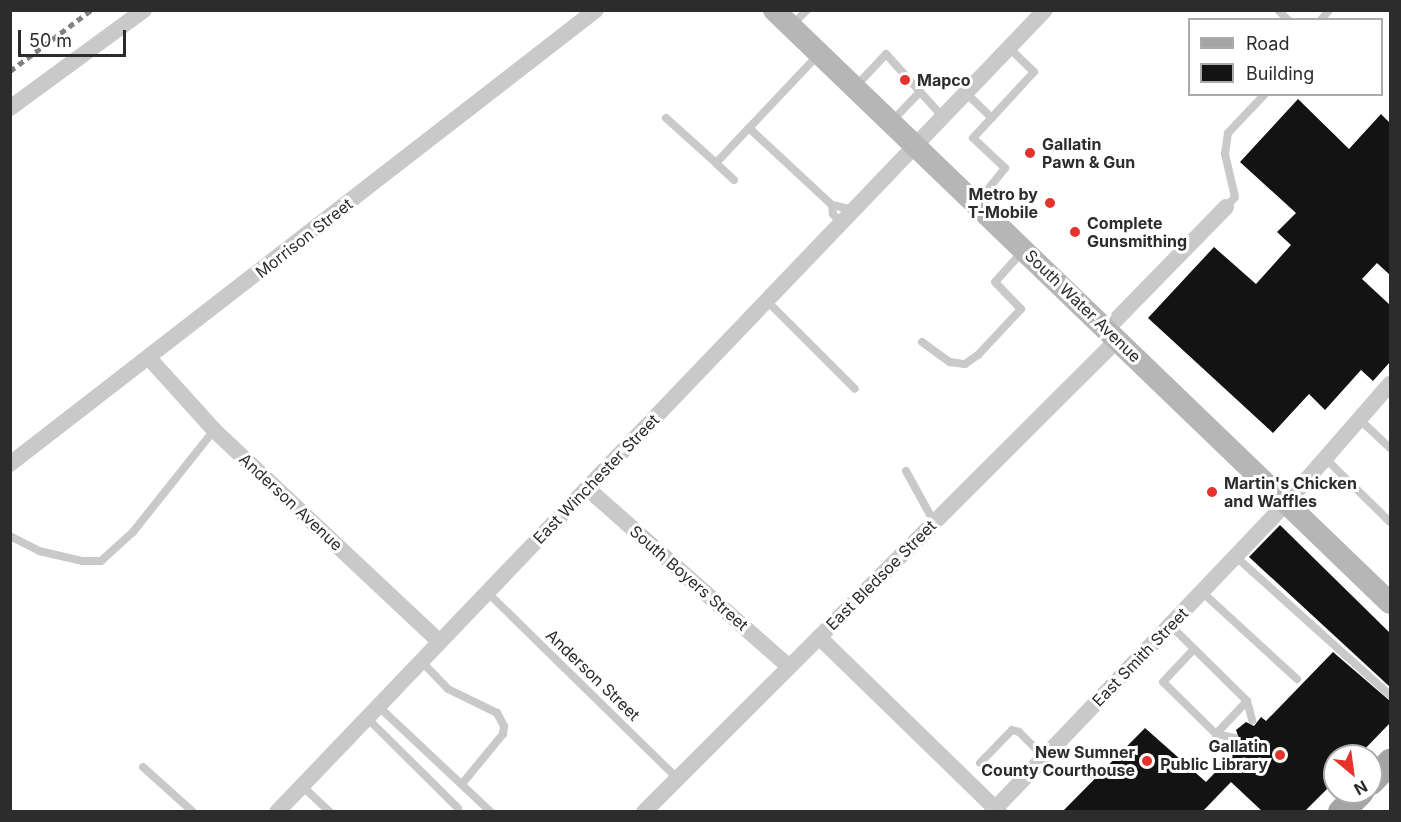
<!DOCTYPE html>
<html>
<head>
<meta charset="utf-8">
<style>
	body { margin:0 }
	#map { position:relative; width:1401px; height:822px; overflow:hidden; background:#fff; font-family:Inter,sans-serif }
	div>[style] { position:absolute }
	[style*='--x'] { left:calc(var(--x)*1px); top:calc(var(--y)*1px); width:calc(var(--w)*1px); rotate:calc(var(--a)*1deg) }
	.building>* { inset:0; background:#131313 }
	.service>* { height:8px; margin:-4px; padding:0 4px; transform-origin:4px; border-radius:4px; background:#c9c9c9 }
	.minor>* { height:16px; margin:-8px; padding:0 8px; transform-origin:8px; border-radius:8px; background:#c9c9c9 }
	.secondary>* { height:22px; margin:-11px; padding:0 11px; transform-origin:11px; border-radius:11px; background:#b6b6b6 }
	.primary>* { height:26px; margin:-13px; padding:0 13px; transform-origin:13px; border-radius:13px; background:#a4a4a4 }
	.rail>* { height:4.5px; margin-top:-2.25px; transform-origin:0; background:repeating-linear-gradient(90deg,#818181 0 6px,transparent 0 10.5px) }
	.dots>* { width:16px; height:16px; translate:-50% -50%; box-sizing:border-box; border:3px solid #fff; border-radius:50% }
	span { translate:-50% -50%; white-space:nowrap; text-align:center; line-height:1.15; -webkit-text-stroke:6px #fff; paint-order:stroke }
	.poi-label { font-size:16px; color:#2c2c2c; font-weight:700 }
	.left { translate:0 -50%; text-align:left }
	.right { translate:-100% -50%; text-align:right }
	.street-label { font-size:16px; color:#2c2c2c }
	.frame { position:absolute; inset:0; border:12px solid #2c2c2c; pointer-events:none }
	.legend { position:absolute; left:1188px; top:18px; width:195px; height:78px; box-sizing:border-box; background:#fff; border:2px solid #ababab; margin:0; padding:8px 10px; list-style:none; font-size:18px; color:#2c2c2c }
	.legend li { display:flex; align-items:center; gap:12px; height:30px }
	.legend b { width:30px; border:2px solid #ababab }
	.north { position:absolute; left:1323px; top:744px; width:60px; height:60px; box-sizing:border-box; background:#fff; border:2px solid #ababab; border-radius:50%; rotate:151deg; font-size:16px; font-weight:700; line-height:24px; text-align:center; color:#2c2c2c }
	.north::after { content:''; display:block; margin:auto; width:21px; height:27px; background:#e5322c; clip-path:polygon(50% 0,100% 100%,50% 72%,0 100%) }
	.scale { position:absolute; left:18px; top:30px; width:108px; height:27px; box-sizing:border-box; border:3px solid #2c2c2c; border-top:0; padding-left:8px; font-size:18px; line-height:21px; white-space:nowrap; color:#2c2c2c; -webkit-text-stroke:4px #fff; paint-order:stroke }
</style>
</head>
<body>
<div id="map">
	<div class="building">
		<i style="clip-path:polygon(1298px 99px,1349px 149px,1381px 114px,1390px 123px,1390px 275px,1377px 263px,1362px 279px,1390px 305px,1390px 362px,1373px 381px,1361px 370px,1325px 410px,1309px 394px,1273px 433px,1148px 318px,1214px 247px,1256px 284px,1291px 245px,1277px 232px,1296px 213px,1240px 162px)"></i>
		<i style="clip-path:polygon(1280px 525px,1390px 633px,1390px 687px,1249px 557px)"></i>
		<i style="clip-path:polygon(1333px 652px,1390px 701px,1390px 723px,1358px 756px,1335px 756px,1335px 781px,1304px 812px,1263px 812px,1231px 782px,1202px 812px,1062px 812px,1145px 728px,1206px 782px,1231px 756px,1233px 744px,1240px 742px,1236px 730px,1246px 722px,1254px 726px,1261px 717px,1266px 721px)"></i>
	</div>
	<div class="service">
		<i style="--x:1278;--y:10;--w:14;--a:45"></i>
		<i style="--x:1321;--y:20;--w:13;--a:-51"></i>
		<i style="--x:791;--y:26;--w:23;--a:-45"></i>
		<i style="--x:818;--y:55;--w:100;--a:133.4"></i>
		<i style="--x:749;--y:128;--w:113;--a:42.9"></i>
		<i style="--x:832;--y:205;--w:23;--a:13"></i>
		<i style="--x:856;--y:86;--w:44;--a:-46.8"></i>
		<i style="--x:886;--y:54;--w:85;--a:47.9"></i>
		<i style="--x:966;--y:93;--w:36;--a:44"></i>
		<i style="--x:666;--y:118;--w:67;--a:42"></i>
		<i style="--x:891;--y:122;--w:42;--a:-46"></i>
		<i style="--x:734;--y:180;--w:25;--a:-137"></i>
		<i style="--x:716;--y:163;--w:48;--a:-46.7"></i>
		<i style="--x:977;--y:203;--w:45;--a:-51.3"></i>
		<i style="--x:1005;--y:168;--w:44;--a:-136.8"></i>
		<i style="--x:973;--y:138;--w:90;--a:-47.3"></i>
		<i style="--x:1034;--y:72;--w:35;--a:-136"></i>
		<i style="--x:832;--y:205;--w:9;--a:84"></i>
		<i style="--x:833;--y:214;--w:13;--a:51"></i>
		<i style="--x:1226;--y:207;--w:13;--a:-48"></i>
		<i style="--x:1235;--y:197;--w:44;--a:-103.1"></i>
		<i style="--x:1225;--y:154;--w:21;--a:-82"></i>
		<i style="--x:1228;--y:133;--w:54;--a:-46.5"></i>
		<i style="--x:767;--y:301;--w:124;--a:45"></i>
		<i style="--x:922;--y:342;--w:34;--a:36"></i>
		<i style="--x:950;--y:362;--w:15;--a:8"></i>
		<i style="--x:965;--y:364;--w:16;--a:-35"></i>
		<i style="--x:978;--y:355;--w:63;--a:-46.9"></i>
		<i style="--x:1021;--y:309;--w:37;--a:-134"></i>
		<i style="--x:995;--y:282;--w:40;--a:-48"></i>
		<i style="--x:1358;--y:418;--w:44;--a:43.2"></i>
		<i style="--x:1325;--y:458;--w:91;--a:44.6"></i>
		<i style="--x:906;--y:471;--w:58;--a:61.2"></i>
		<i style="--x:10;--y:536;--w:33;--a:27"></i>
		<i style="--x:39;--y:551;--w:44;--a:13.1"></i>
		<i style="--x:82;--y:561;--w:19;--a:0"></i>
		<i style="--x:101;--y:561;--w:43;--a:-42.2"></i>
		<i style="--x:133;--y:532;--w:130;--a:-51.5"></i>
		<i style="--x:1235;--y:556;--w:208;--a:41.9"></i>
		<i style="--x:487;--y:592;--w:266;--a:44.4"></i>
		<i style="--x:1202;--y:592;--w:129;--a:42.5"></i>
		<i style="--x:1170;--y:625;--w:108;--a:44.6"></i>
		<i style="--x:1247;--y:701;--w:45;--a:133.2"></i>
		<i style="--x:1216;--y:734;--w:74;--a:-135.5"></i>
		<i style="--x:1163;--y:682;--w:45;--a:-46.8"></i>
		<i style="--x:421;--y:661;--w:39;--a:46"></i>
		<i style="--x:448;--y:689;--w:55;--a:26.1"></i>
		<i style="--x:497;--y:713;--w:15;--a:62"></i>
		<i style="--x:504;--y:726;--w:8;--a:97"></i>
		<i style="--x:503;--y:734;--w:65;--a:129.4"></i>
		<i style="--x:1247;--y:701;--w:20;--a:75"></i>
		<i style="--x:378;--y:706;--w:155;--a:43.2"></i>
		<i style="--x:367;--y:718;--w:128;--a:44.7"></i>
		<i style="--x:1216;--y:734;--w:19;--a:12"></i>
		<i style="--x:980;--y:763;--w:46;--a:-45.9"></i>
		<i style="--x:1012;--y:730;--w:7;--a:16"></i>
		<i style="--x:1019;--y:732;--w:35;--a:45"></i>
		<i style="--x:143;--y:767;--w:67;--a:42"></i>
		<i style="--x:302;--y:786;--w:38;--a:43"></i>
	</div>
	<div class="minor">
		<i style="--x:10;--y:108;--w:166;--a:-36.2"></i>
		<i style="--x:1108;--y:328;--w:169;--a:-45.7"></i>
		<i style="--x:149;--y:358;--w:97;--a:47.9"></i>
		<i style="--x:214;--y:430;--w:308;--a:43.2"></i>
		<i style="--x:10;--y:464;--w:741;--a:-37.77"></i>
		<i style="--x:588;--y:489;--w:268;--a:41.5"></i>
		<i style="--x:819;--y:637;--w:251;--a:44.2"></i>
		<i style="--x:277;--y:812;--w:1110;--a:-46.24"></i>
		<i style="--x:644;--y:812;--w:671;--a:-44.94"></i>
		<i style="--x:992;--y:812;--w:428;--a:-46.4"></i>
		<i style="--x:1287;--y:502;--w:157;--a:-48.9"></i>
	</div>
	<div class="secondary">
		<i style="--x:774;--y:10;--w:855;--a:43.91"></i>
	</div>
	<div class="primary">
		<i style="--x:1371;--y:782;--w:28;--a:-46"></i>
		<i style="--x:1341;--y:812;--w:28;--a:-45"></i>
	</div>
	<div class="rail">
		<i style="--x:10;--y:71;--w:101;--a:-37"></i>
	</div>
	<div class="dots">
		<i style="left:905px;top:80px;background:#e5322c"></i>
		<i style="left:1030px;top:153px;background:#e5322c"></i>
		<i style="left:1050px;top:203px;background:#e5322c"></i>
		<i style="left:1075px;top:232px;background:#e5322c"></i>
		<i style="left:1212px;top:492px;background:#e5322c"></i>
		<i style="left:1280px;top:755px;background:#e5322c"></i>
		<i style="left:1147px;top:761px;background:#e5322c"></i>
	</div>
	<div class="poi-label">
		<span class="left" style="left:917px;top:80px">Mapco</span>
		<span class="left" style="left:1042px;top:153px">Gallatin<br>Pawn &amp; Gun</span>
		<span class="right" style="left:1038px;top:203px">Metro by<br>T-Mobile</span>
		<span class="left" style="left:1087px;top:232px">Complete<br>Gunsmithing</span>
		<span class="left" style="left:1224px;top:492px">Martin's Chicken<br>and Waffles</span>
		<span class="right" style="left:1268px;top:755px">Gallatin<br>Public Library</span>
		<span class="right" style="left:1135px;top:761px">New Sumner<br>County Courthouse</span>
	</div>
	<div class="street-label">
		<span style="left:304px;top:238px;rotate:-38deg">Morrison Street</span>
		<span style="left:1083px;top:306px;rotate:44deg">South Water Avenue</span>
		<span style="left:596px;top:479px;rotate:-46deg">East Winchester Street</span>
		<span style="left:291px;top:502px;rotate:43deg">Anderson Avenue</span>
		<span style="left:881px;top:575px;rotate:-45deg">East Bledsoe Street</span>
		<span style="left:689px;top:578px;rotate:41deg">South Boyers Street</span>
		<span style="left:1140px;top:657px;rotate:-46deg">East Smith Street</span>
		<span style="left:593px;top:675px;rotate:44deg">Anderson Street</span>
	</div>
	<div class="frame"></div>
	<ul class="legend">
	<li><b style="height:8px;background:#a4a4a4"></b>Road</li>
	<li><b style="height:16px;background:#131313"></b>Building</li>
	</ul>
	<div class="north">N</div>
	<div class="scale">50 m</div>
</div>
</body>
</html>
